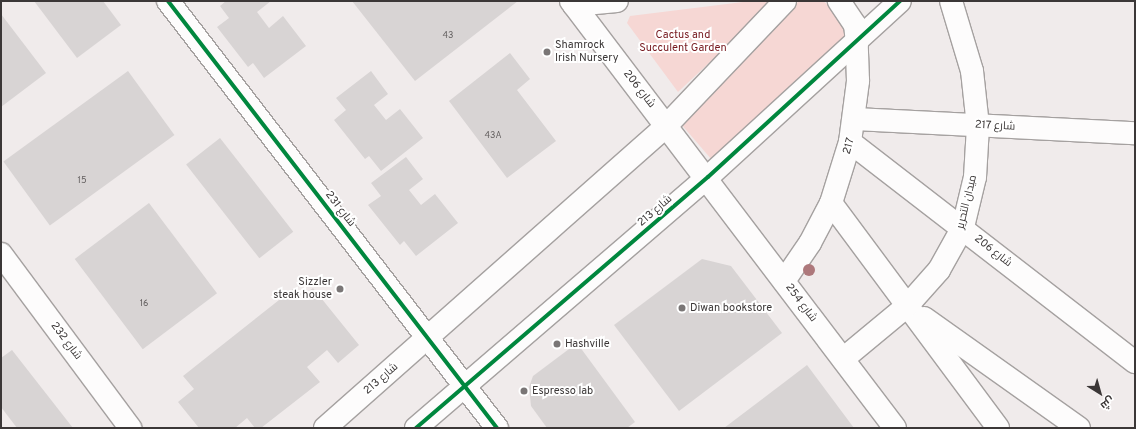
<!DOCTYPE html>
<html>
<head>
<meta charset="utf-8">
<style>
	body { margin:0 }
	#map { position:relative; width:1136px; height:429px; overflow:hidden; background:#f0ebeb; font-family:Overpass,Cairo,sans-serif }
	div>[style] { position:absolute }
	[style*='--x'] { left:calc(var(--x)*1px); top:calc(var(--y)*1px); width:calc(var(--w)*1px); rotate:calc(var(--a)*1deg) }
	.green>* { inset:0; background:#f6d7d4 }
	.building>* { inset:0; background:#d8d4d4; transform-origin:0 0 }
	.roads { filter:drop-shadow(1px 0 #a5a1a0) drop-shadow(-1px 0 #a5a1a0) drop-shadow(0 1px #a5a1a0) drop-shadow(0 -1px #a5a1a0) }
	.street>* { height:22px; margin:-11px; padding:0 11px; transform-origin:11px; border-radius:11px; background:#fdfcfc }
	.cycleway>* { height:4px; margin:-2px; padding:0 2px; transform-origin:2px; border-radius:2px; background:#00873e }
	.trees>* { width:12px; height:12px; margin:-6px; border-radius:50%; background:#ad787b }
	.dots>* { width:11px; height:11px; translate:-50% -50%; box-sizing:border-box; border:2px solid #fff; border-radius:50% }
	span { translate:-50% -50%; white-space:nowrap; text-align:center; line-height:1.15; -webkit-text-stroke:4px #fff; paint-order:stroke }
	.number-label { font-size:9px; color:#646060 }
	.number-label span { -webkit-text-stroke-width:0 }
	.park-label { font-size:11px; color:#771a20 }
	.poi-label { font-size:11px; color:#3b3737 }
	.left { translate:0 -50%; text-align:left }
	.right { translate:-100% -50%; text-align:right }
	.street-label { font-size:11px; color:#3b3737 }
	.frame { position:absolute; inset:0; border:2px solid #3b3737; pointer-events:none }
	.north { position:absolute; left:1080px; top:373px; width:40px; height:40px; -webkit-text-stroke:3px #fff; paint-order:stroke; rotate:143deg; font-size:11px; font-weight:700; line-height:16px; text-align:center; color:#3b3737 }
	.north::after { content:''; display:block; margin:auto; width:14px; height:18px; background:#3b3737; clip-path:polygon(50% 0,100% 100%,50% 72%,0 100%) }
</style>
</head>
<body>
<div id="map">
	<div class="green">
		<i style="clip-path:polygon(751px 1px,775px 1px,678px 92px,627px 23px,630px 16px)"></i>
		<i style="clip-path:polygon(799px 1px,823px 1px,834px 9px,844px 22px,847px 42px,712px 160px,681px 124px)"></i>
	</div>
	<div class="building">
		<i style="clip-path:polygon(34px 1px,103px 1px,121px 25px,77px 58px)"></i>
		<i style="clip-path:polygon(226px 1px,271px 1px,257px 12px,269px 28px,283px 16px,306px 46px,264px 78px,253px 63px,248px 67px,217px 27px,229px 18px,220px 6px)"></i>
		<i style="clip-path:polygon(352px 1px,518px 1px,415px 81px)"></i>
		<i style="clip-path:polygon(1px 14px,46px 73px,1px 107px)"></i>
		<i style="clip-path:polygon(510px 53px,530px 79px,517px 90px,556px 141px,507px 178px,449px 101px)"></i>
		<i style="left:128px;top:71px;width:79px;height:154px;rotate:54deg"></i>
		<i style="clip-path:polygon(371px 71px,388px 94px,374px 105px,386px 120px,400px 109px,423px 138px,381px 171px,369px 156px,365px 159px,334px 120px,346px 110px,336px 98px)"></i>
		<i style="left:220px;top:138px;width:119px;height:43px;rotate:52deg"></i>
		<i style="clip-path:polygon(406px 157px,423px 179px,409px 190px,421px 205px,435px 194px,458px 223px,416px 256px,404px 241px,400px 245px,368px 205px,381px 196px,371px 183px)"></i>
		<i style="left:149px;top:203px;width:113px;height:93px;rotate:53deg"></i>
		<i style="clip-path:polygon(702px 259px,731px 266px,782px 333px,679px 411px,614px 325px)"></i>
		<i style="clip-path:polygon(313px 288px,359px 345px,338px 363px,327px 350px,307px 367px,320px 382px,261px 428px,255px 428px,247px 418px,235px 428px,199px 428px,178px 402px,194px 389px,183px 376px,293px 289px,300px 298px)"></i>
		<i style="clip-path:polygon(577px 343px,635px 422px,627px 428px,547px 428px,531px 406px,529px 387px,533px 376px)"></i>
		<i style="clip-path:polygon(12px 350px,73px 428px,17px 428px,1px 407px,1px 358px)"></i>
		<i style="clip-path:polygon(807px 365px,854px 428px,724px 428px)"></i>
	</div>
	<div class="roads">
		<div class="street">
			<i style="--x:168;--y:1;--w:539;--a:52.39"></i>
			<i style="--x:571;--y:1;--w:536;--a:52.81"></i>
			<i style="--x:574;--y:5;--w:43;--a:-5.3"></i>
			<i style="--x:855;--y:119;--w:280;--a:2.9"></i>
			<i style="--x:850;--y:142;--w:360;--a:37.7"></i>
			<i style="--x:831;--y:203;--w:280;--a:53.4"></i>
			<i style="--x:1;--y:254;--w:217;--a:53.4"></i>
			<i style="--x:784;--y:281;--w:46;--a:-55.6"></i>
			<i style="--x:810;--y:243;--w:45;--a:-62.3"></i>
			<i style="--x:831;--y:203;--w:64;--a:-72.7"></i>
			<i style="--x:850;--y:142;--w:62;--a:-82.5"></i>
			<i style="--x:858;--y:81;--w:38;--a:-92"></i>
			<i style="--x:857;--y:43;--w:18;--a:-96"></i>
			<i style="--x:855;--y:25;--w:29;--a:-124"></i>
			<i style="--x:924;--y:318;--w:190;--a:35.4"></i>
			<i style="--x:843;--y:359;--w:83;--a:-39.6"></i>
			<i style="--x:907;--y:306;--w:48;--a:-48.4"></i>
			<i style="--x:939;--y:270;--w:49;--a:-60.8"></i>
			<i style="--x:963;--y:227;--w:51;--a:-76.5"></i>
			<i style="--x:975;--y:177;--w:51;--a:-86.6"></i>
			<i style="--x:978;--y:126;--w:55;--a:-96.2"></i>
			<i style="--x:972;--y:71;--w:73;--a:-106.7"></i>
			<i style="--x:325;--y:428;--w:457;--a:-41.5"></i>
			<i style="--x:667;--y:125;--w:171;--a:-46.4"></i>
			<i style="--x:416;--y:428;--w:385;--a:-40.7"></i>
			<i style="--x:708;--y:177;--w:260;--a:-42.5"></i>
		</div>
	</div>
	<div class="cycleway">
		<i style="--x:168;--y:1;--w:539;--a:52.39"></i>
		<i style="--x:416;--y:428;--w:385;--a:-40.7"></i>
		<i style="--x:708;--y:177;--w:260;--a:-42.5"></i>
	</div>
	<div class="trees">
		<i style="left:809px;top:270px"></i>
	</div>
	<div class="dots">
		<i style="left:547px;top:52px;background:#7a7676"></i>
		<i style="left:340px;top:289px;background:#7a7676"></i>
		<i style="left:682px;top:308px;background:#7a7676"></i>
		<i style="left:557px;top:344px;background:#7a7676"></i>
		<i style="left:524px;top:391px;background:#7a7676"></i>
	</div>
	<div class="number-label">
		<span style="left:448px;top:36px">43</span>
		<span style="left:493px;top:136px">43A</span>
		<span style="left:82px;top:181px">15</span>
		<span style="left:144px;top:304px">16</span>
	</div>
	<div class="park-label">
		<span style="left:683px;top:42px">Cactus and<br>Succulent Garden</span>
	</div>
	<div class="poi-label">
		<span class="left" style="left:555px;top:52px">Shamrock<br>Irish Nursery</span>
		<span class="right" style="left:332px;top:289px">Sizzler<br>steak house</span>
		<span class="left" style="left:690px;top:308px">Diwan bookstore</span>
		<span class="left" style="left:565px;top:344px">Hashville</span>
		<span class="left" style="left:532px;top:391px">Espresso lab</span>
	</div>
	<div class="street-label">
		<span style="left:639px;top:89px;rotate:52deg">شارع 206</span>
		<span style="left:995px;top:126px;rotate:3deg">شارع 217</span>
		<span style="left:849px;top:146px;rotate:-75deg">217</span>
		<span style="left:967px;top:202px;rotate:-76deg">ميدان التحرير</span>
		<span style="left:340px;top:209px;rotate:52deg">شارع 231</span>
		<span style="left:655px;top:211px;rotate:-41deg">شارع 213</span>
		<span style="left:993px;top:251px;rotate:38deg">شارع 206</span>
		<span style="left:801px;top:303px;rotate:53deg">شارع 254</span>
		<span style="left:66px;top:341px;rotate:53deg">شارع 232</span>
		<span style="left:381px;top:379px;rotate:-41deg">شارع 213</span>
	</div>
	<div class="frame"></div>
	<div class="north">ش</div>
</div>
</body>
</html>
